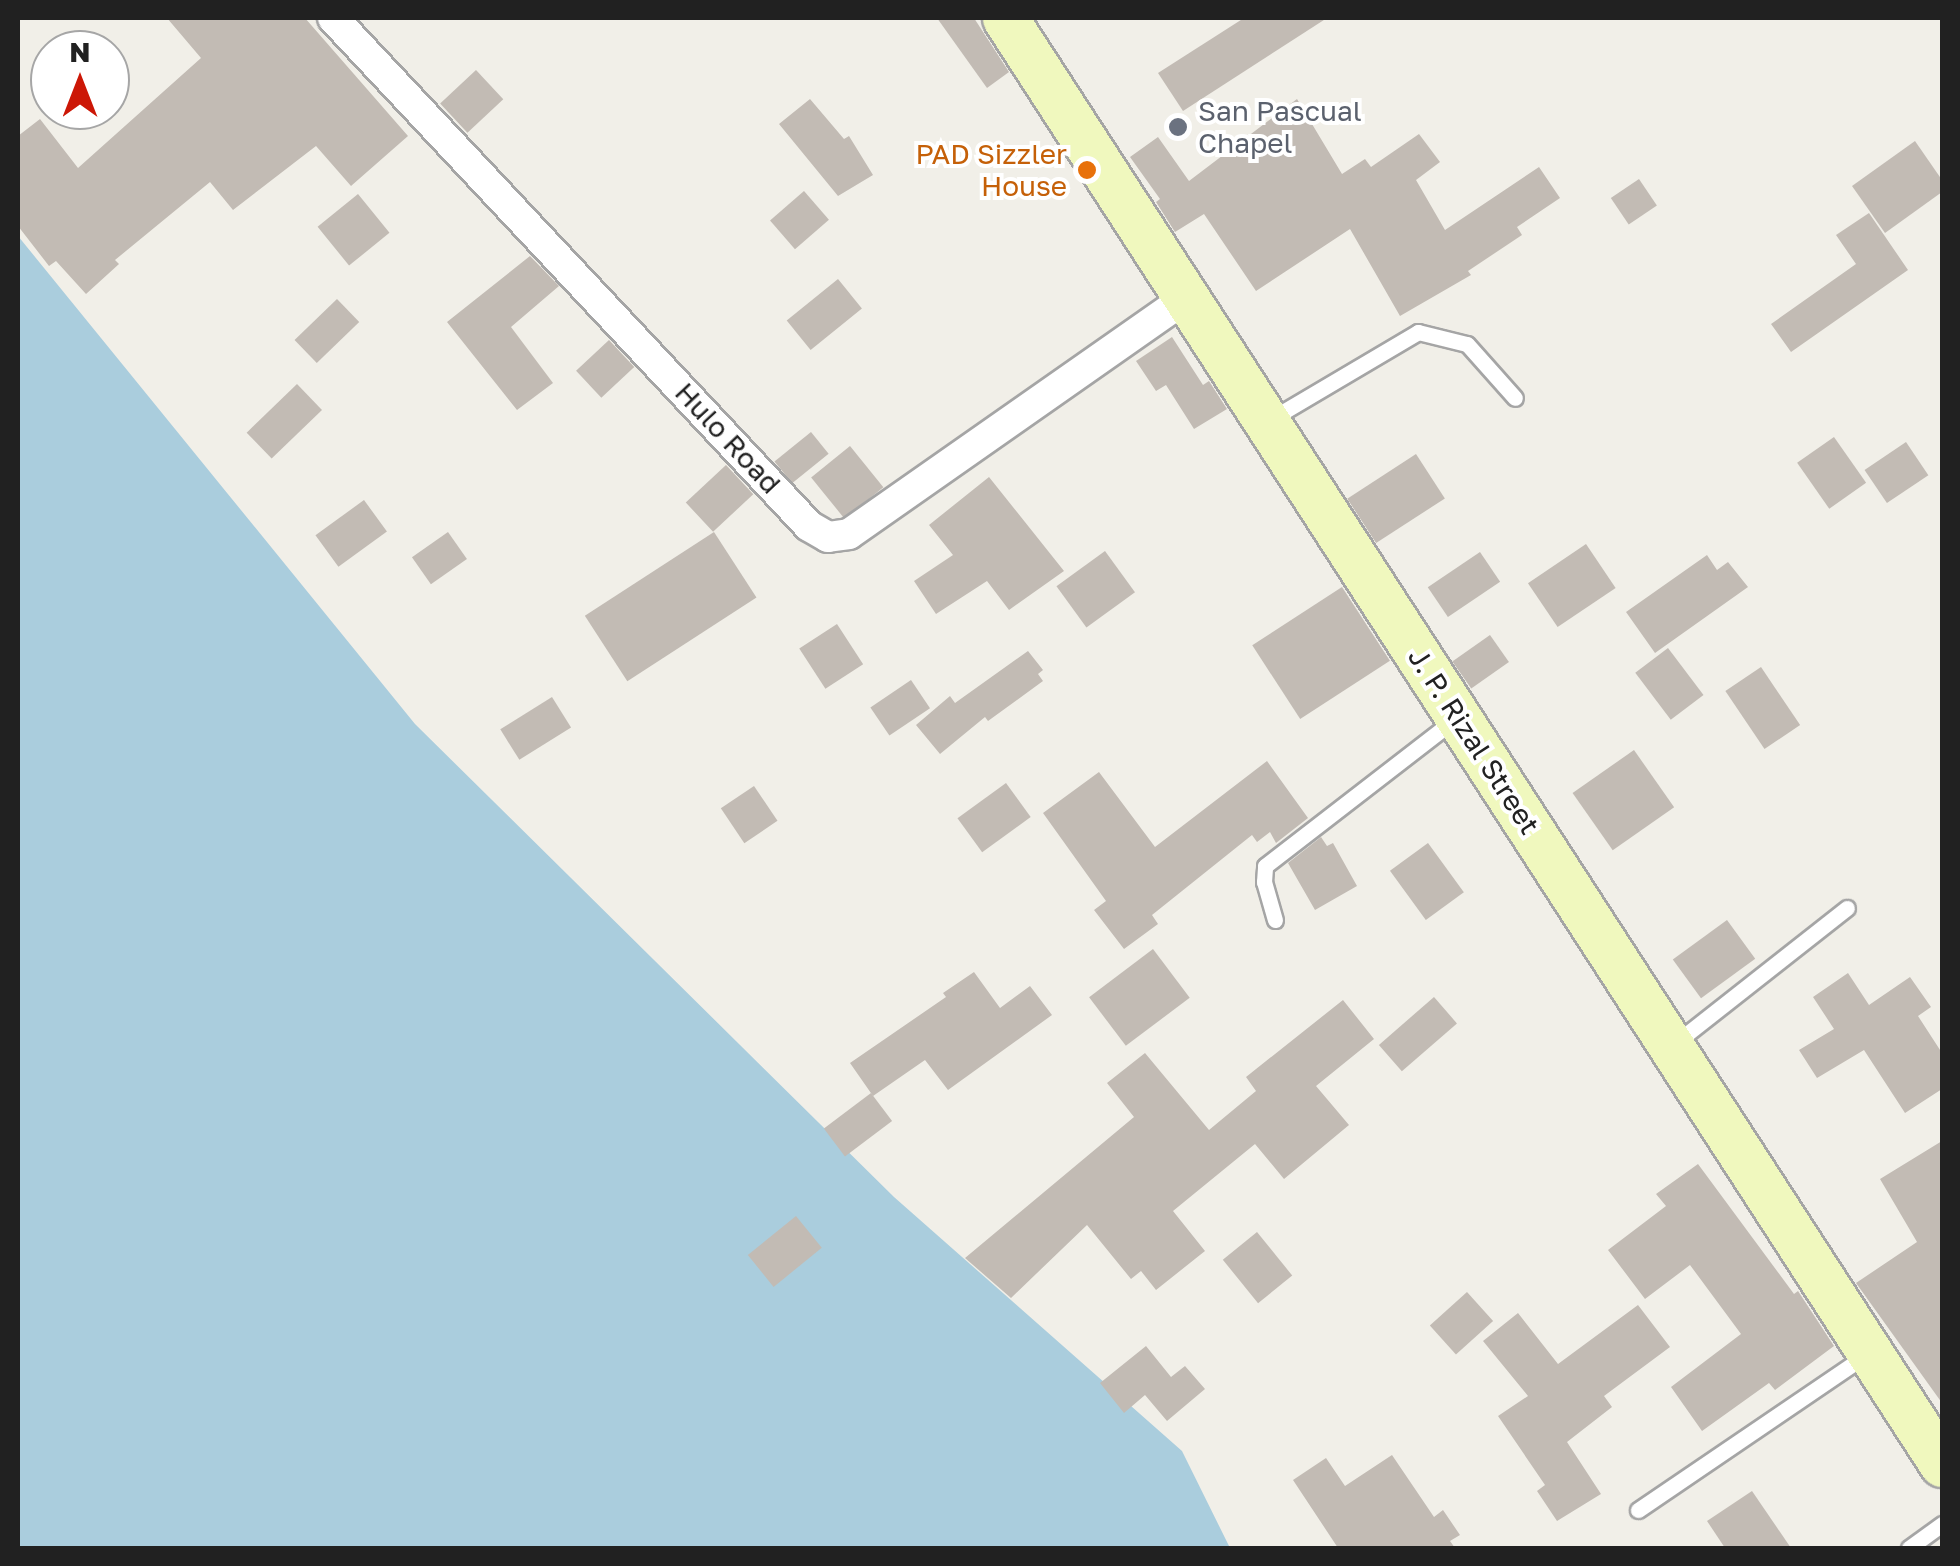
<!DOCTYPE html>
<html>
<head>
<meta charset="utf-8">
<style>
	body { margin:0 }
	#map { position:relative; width:1960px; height:1566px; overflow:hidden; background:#f1efe8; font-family:"Golos Text",sans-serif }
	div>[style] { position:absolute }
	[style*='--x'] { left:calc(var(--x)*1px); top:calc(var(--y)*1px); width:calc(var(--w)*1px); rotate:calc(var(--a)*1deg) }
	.water>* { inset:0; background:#aacddd }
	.building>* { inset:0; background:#c2bbb4; transform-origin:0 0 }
	.roads { filter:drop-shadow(2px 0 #a5a5a5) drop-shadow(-2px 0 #a5a5a5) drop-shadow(0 2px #a5a5a5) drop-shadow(0 -2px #a5a5a5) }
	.lane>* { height:15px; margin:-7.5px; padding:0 7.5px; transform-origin:7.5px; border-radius:7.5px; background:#fff }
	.street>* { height:30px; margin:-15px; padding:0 15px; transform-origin:15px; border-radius:15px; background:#fff }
	.secondary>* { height:45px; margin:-22.5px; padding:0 22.5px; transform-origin:22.5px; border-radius:22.5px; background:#f0f8be }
	.dots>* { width:28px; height:28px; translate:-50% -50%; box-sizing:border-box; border:5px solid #fff; border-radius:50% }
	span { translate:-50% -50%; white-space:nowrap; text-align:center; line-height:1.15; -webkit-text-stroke:8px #fff; paint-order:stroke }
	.worship-label { font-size:28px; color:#5b616d }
	.left { translate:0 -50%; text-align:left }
	.food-label { font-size:28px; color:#c56008 }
	.right { translate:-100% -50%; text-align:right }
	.street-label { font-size:28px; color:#212121 }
	.frame { position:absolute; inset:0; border:20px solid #212121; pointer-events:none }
	.north { position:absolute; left:30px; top:30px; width:100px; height:100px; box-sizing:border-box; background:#fff; border:2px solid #a6a6a6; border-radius:50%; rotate:0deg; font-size:28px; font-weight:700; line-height:40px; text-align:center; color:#212121 }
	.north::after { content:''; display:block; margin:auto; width:35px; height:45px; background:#cc1706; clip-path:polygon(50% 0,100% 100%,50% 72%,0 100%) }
</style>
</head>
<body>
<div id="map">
	<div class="water">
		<i style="clip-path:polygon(18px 236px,415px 724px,894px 1197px,1182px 1451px,1230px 1548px,18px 1548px)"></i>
	</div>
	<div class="building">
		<i style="clip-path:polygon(167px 18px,305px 18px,408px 136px,351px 186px,316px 146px,233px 210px,210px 182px,115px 260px,119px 264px,86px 294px,56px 261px,49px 266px,18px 226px,18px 136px,40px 119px,78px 168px,201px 58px)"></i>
		<i style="clip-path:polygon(937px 18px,974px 18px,1009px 72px,987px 88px)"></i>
		<i style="clip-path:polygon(1244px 18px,1327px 18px,1183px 111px,1158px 73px)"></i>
		<i style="left:476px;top:70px;width:40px;height:49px;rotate:47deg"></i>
		<i style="clip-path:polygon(810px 99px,844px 139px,849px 136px,873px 175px,838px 196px,779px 124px)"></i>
		<i style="clip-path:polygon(1297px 99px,1342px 174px,1365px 159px,1371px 167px,1419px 134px,1440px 162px,1416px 180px,1445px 230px,1539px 167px,1560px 198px,1517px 227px,1522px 235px,1468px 271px,1471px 275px,1400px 316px,1350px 229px,1256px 291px,1204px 214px,1175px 232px,1156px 202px,1160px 199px,1130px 157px,1158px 137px,1189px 181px)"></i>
		<i style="clip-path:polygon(1915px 141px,1942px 180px,1942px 192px,1885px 233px,1852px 186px)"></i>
		<i style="left:1639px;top:179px;width:32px;height:34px;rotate:56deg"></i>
		<i style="left:804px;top:191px;width:38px;height:45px;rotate:49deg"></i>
		<i style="left:358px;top:194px;width:50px;height:52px;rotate:51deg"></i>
		<i style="clip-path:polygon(1869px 213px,1908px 270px,1791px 352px,1771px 324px,1856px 264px,1836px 235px)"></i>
		<i style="clip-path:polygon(530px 256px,559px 286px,511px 327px,553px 383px,517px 410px,447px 322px)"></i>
		<i style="left:838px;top:279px;width:38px;height:66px;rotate:51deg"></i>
		<i style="left:337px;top:299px;width:32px;height:59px;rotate:46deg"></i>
		<i style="clip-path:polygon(1172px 337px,1203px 385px,1209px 381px,1227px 409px,1194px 429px,1166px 385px,1156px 391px,1136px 361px)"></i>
		<i style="left:609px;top:340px;width:37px;height:45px;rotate:47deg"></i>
		<i style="left:297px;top:384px;width:36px;height:70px;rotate:46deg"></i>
		<i style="left:811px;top:432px;width:28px;height:47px;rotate:51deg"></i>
		<i style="left:1834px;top:437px;width:56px;height:45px;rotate:55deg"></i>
		<i style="left:1906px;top:442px;width:40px;height:50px;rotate:56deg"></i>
		<i style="left:850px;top:446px;width:53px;height:50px;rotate:51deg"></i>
		<i style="left:1416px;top:454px;width:53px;height:82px;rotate:57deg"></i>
		<i style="left:726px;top:465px;width:40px;height:55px;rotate:47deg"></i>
		<i style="clip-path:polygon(989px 477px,1064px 571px,1009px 610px,987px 581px,936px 614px,914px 581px,953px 555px,929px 525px)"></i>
		<i style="left:364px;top:500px;width:39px;height:60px;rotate:54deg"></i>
		<i style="left:448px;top:532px;width:33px;height:44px;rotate:55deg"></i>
		<i style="left:714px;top:532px;width:78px;height:154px;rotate:57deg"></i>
		<i style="left:1586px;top:544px;width:53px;height:70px;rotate:56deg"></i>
		<i style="left:1105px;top:551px;width:51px;height:60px;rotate:54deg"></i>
		<i style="left:1480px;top:552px;width:36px;height:63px;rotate:56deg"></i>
		<i style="clip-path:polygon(1707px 555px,1717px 570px,1728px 562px,1748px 587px,1655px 653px,1626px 612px)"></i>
		<i style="left:1342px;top:587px;width:88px;height:107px;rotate:57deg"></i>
		<i style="left:837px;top:624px;width:48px;height:45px;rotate:57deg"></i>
		<i style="left:1490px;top:635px;width:33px;height:46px;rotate:55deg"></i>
		<i style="left:1668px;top:648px;width:59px;height:41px;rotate:53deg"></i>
		<i style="clip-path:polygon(1028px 651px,1043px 670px,1038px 674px,1043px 681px,988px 721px,985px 717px,940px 754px,916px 725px,950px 696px,955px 703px)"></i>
		<i style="left:1761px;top:667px;width:70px;height:43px;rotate:56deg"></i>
		<i style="left:911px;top:680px;width:34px;height:49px;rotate:56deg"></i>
		<i style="left:552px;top:697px;width:36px;height:61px;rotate:58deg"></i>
		<i style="left:1634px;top:750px;width:70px;height:75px;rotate:55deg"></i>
		<i style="clip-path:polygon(1267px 761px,1308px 818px,1276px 843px,1270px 832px,1257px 842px,1252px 835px,1152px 915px,1158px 924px,1124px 949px,1094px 910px,1106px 901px,1043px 813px,1099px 772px,1155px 847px)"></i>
		<i style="left:1006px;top:783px;width:42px;height:60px;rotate:54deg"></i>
		<i style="left:754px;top:786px;width:42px;height:40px;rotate:56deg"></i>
		<i style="clip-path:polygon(1321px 837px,1327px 846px,1333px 843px,1357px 886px,1315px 910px,1288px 863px)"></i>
		<i style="left:1428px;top:843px;width:61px;height:47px;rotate:54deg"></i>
		<i style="left:1727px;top:920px;width:48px;height:67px;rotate:54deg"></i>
		<i style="left:1153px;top:949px;width:61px;height:80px;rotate:53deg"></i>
		<i style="clip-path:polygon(974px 972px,1000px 1008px,1030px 986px,1052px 1015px,948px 1090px,925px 1060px,873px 1096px,850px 1063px,946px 997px,943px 993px)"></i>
		<i style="clip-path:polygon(1848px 973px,1869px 1005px,1910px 977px,1931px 1007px,1918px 1016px,1942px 1053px,1942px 1089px,1905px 1113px,1864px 1050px,1817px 1078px,1799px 1050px,1834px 1029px,1813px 997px)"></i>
		<i style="left:1434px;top:997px;width:35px;height:73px;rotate:49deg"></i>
		<i style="clip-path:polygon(1343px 1000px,1374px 1039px,1316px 1086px,1349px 1125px,1284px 1179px,1255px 1144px,1173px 1211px,1205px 1251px,1156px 1290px,1141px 1271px,1131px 1279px,1087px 1225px,1011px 1298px,965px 1258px,1134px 1117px,1107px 1083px,1145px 1053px,1209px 1130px,1256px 1091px,1246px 1077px)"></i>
		<i style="left:871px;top:1093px;width:35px;height:59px;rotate:53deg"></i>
		<i style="clip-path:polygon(1942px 1141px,1942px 1403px,1856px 1283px,1917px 1242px,1880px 1179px)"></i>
		<i style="clip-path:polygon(1698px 1164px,1794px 1294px,1798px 1291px,1834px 1346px,1775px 1390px,1769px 1383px,1702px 1431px,1671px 1387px,1741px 1334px,1690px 1265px,1645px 1299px,1608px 1250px,1666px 1206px,1656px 1194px)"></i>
		<i style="left:796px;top:1216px;width:41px;height:62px;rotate:51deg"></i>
		<i style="left:1257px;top:1232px;width:56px;height:44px;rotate:51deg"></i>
		<i style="left:1467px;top:1292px;width:39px;height:50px;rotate:48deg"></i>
		<i style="clip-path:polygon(1638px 1305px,1670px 1347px,1604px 1396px,1612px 1407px,1567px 1442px,1601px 1494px,1557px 1521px,1537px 1491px,1545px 1485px,1498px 1416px,1528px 1396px,1483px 1341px,1518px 1313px,1558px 1364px)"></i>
		<i style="clip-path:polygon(1146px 1346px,1171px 1377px,1185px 1366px,1205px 1389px,1167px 1421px,1145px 1395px,1124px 1413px,1100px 1383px)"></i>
		<i style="clip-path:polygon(1392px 1455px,1434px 1517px,1443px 1510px,1460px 1535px,1450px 1541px,1455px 1548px,1338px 1548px,1293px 1480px,1326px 1458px,1345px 1486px)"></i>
		<i style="clip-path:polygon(1752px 1491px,1791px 1548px,1725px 1548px,1707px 1521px)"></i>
	</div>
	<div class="roads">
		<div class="lane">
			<i style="--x:1271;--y:419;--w:171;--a:-30.6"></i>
			<i style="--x:1418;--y:332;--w:50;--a:13.8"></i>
			<i style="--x:1467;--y:344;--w:72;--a:48.4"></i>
			<i style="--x:1275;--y:920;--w:40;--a:-106"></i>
			<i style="--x:1264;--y:882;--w:16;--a:-86"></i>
			<i style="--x:1265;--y:866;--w:240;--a:-37.7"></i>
			<i style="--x:1674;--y:1044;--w:220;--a:-38.2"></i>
			<i style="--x:1638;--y:1510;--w:276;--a:-34.2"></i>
			<i style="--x:1909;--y:1548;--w:41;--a:-36"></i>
		</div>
		<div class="street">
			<i style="--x:333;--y:18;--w:696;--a:46.86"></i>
			<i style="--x:809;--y:526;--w:22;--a:30"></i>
			<i style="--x:828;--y:537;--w:21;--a:-8"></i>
			<i style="--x:849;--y:534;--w:414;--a:-35"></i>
		</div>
		<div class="secondary">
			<i style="--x:1005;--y:18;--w:1723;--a:57.06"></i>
		</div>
	</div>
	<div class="dots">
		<i style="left:1178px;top:127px;background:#6b7280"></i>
		<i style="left:1087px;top:170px;background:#e8710a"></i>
	</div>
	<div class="worship-label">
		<span class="left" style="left:1198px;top:127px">San Pascual<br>Chapel</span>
	</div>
	<div class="food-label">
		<span class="right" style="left:1067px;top:170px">PAD Sizzler<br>House</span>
	</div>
	<div class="street-label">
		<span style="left:728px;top:438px;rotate:47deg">Hulo Road</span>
		<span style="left:1474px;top:741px;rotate:57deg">J. P. Rizal Street</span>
	</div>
	<div class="frame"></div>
	<div class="north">N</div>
</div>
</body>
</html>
